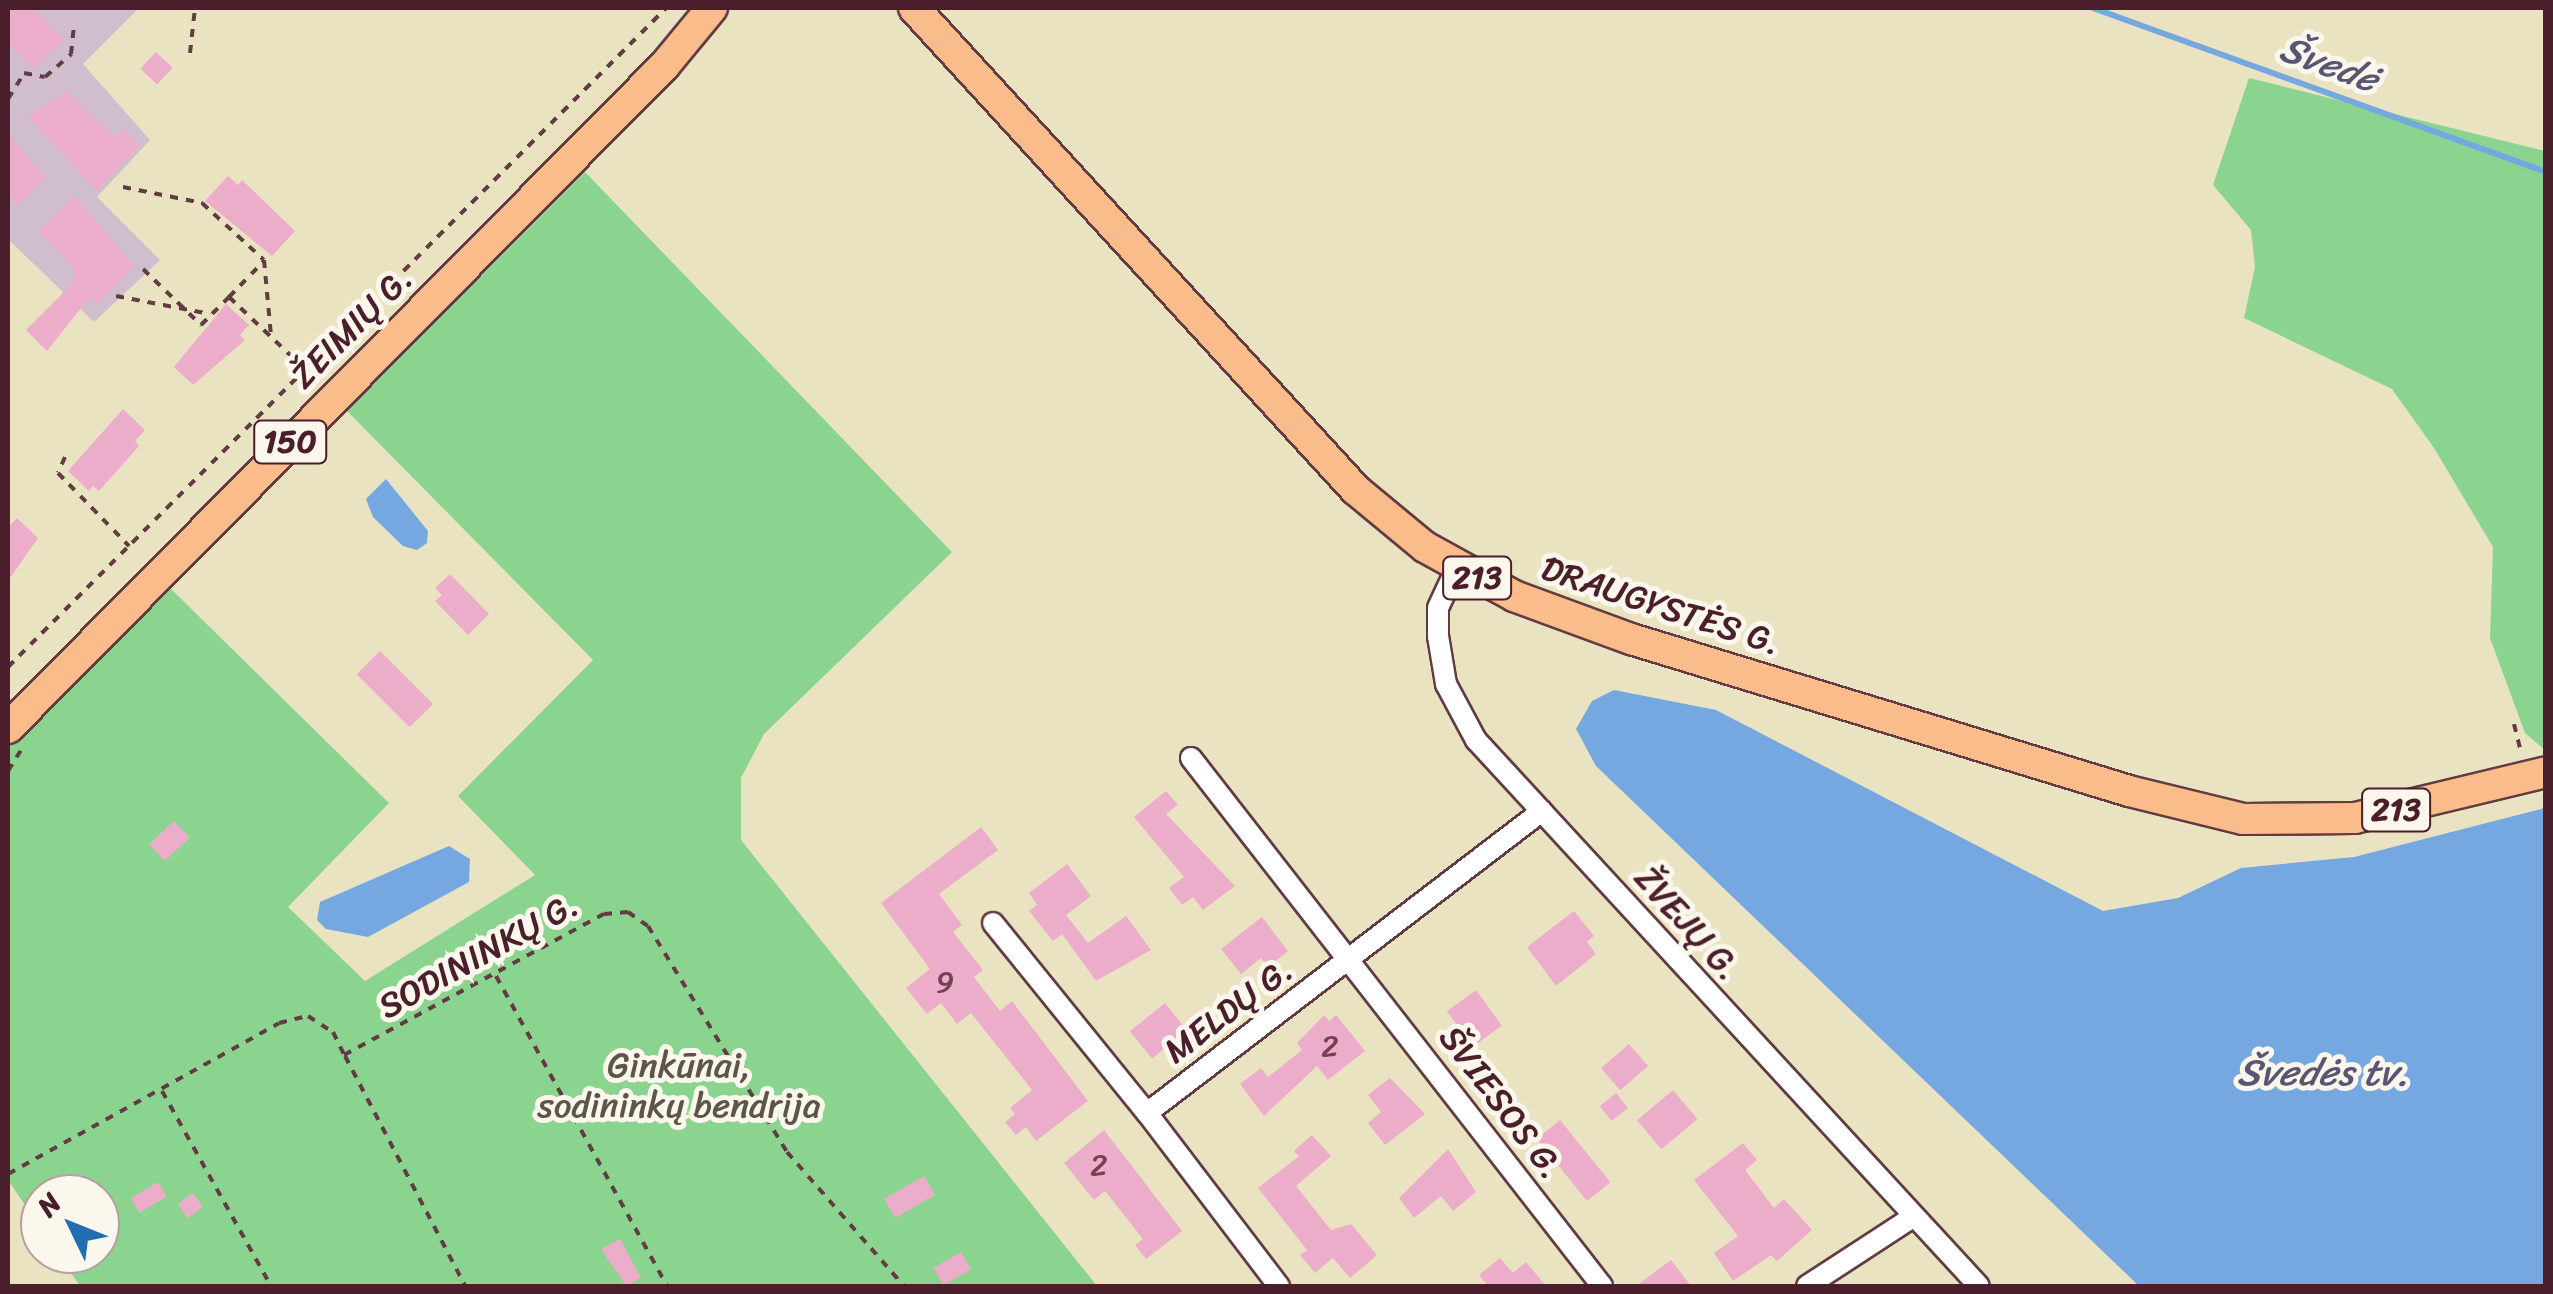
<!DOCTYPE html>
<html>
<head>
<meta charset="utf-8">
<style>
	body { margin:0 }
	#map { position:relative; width:2553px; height:1294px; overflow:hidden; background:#eae3c2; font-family:Sriracha,sans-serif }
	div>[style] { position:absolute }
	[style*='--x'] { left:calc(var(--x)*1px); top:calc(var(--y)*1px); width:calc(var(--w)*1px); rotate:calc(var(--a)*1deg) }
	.industrial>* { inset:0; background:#d0bdcd }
	.green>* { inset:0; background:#8ad490 }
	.water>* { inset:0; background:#75a7e1 }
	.stream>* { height:6px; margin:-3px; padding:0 3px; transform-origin:3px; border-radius:3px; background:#75a7e1 }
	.building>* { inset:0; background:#ecadca; transform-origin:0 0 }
	.path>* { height:4px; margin-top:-2px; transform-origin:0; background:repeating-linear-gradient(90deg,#623c42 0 8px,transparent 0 16px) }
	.roads { filter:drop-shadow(2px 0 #623c42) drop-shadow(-2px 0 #623c42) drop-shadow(0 2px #623c42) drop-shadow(0 -2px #623c42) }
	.street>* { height:20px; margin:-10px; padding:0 10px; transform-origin:10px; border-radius:10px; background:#fff }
	.primary>* { height:30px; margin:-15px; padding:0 15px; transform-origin:15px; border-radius:15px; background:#f9bc8a }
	span { translate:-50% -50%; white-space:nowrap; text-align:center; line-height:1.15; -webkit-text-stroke:10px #fbf7ec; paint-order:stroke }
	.number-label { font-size:30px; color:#724253 }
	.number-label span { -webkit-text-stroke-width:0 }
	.shield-label span { padding:2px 8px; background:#fbf7ec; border:2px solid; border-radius:8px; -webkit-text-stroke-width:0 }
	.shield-label { font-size:32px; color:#4a1f2b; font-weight:700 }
	.street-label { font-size:35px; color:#4a1f2b }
	.park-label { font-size:35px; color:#5d5549 }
	.water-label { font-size:38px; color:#5b5574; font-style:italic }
	.frame { position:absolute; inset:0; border:10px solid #4a1f2b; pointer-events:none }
	.north { position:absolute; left:20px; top:1174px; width:100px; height:100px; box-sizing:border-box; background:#fbf7ec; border:2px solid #b4a19f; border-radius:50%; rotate:313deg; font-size:28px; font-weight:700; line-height:40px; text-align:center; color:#4a1f2b }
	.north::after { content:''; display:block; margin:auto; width:35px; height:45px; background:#1f6fb2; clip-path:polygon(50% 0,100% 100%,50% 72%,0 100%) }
</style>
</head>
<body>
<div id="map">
	<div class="industrial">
		<i style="clip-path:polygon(8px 8px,139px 8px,83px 64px,150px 140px,97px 197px,160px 260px,94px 322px,8px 239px)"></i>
	</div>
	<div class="green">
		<i style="clip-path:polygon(2249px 78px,2545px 151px,2545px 750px,2525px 733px,2490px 638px,2493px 547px,2434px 448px,2392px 389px,2244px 318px,2255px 267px,2251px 230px,2213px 185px)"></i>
		<i style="clip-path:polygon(585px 172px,952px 552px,764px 734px,741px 778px,741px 840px,1097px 1286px,80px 1286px,58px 1254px,100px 1254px,100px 1194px,40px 1194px,40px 1227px,10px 1183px,8px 748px,169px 587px,389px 803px,288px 907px,365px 981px,535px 875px,458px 796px,593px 660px,346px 410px)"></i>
	</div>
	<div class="water">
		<i style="clip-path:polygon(386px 479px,428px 531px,427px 543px,417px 550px,403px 546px,373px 517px,366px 499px)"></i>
		<i style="clip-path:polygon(1614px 690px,1716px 710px,2103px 911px,2178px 898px,2241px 868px,2354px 857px,2545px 808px,2545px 1286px,2139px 1286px,1596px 766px,1576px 729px,1592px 701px)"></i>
		<i style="clip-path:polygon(449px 846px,470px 859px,469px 882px,368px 937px,326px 929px,317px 920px,320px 902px)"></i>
	</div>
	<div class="stream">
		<i style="--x:2093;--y:8;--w:482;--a:19.9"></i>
	</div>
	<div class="building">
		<i style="clip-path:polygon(8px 8px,33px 8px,64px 40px,33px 69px,8px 42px)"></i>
		<i style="left:156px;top:52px;width:23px;height:23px;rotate:43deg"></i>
		<i style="clip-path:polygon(66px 91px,115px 137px,123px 129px,140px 145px,97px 191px,28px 117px)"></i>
		<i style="clip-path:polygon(8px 135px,46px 178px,17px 205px,8px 194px)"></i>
		<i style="clip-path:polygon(228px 176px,238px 185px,242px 180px,295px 231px,272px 256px,205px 201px)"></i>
		<i style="clip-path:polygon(74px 196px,134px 266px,96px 304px,89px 298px,47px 351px,26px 330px,74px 282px,72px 265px,38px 231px)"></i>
		<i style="clip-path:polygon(226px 304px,249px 325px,240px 335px,245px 340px,193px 385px,174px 367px)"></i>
		<i style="clip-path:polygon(123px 409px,145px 430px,135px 441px,139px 446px,99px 491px,93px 486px,89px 491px,68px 471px)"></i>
		<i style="clip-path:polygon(17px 518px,38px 538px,8px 581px,8px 527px)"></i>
		<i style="clip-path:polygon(450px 574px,489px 614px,468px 635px,435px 601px,442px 595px,435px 588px)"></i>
		<i style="left:380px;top:651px;width:75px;height:33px;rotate:45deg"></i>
		<i style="clip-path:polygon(1166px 791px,1178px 805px,1166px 814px,1235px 886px,1203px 910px,1193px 897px,1182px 905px,1169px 888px,1184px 877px,1134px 817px)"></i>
		<i style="left:174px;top:821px;width:23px;height:34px;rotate:47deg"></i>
		<i style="clip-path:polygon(981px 827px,998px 850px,939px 894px,962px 925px,953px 932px,983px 970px,974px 977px,1000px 1011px,1012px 1001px,1088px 1101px,1036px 1141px,1026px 1127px,1016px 1135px,1005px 1122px,1015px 1114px,1010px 1108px,1032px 1090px,971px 1013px,957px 1024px,941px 1003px,927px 1014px,906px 988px,930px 969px,881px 903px)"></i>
		<i style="clip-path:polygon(1067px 864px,1091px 896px,1066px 915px,1088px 943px,1126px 916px,1151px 950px,1096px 981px,1062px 934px,1053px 941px,1029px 911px,1037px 905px,1029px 893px)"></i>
		<i style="clip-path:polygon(1574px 911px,1594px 936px,1587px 942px,1596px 954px,1556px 986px,1527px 947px)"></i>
		<i style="clip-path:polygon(1262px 917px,1288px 951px,1268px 967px,1261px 958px,1241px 974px,1221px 949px)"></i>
		<i style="left:1476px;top:990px;width:44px;height:36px;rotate:54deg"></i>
		<i style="left:1165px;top:1003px;width:35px;height:45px;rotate:51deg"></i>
		<i style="clip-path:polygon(1324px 1015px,1329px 1021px,1336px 1015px,1365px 1051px,1328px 1080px,1317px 1066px,1264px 1116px,1240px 1084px,1261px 1068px,1268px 1077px,1302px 1050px,1297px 1043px)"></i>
		<i style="left:1629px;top:1044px;width:29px;height:37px;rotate:49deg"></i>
		<i style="clip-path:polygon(1390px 1078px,1425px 1114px,1385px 1145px,1368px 1123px,1381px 1112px,1368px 1095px)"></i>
		<i style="left:1673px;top:1090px;width:38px;height:47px;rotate:50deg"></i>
		<i style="left:606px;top:1092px;width:17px;height:21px;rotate:62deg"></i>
		<i style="left:1616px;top:1093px;width:19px;height:21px;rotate:51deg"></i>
		<i style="left:1560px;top:1120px;width:80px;height:30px;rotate:51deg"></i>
		<i style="clip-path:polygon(1104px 1130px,1182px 1231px,1146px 1259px,1135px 1245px,1143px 1239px,1105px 1191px,1094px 1200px,1064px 1163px)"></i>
		<i style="clip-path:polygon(1312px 1135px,1331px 1156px,1296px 1186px,1331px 1230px,1351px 1224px,1377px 1255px,1350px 1278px,1333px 1258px,1315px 1273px,1300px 1255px,1307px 1250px,1258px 1188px,1299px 1156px,1294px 1151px)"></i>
		<i style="clip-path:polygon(1743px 1143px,1757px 1160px,1745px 1170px,1774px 1208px,1784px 1199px,1812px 1230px,1777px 1261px,1771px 1255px,1733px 1281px,1714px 1253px,1738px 1236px,1694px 1180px)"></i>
		<i style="clip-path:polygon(1448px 1149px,1476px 1192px,1453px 1211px,1441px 1196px,1414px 1218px,1399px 1198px)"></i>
		<i style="left:924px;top:1176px;width:22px;height:46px;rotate:60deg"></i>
		<i style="left:158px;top:1182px;width:17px;height:32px;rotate:59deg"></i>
		<i style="left:193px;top:1193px;width:17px;height:19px;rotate:54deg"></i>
		<i style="clip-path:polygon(620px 1239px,641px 1278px,626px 1286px,601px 1249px)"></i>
		<i style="left:961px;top:1252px;width:20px;height:32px;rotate:60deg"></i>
		<i style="clip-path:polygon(1500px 1258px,1513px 1273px,1526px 1262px,1546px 1286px,1488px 1286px,1479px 1275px)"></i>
		<i style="clip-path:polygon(1671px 1260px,1691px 1286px,1636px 1286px)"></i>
	</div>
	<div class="path">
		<i style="--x:190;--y:53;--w:45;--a:-83.7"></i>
		<i style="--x:8;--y:99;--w:31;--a:-58"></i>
		<i style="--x:24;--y:73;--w:21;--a:11"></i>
		<i style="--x:45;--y:77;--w:35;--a:-41"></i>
		<i style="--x:71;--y:54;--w:28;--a:-84"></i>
		<i style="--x:123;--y:187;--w:81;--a:11.4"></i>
		<i style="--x:202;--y:203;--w:84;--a:42.6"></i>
		<i style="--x:264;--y:260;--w:76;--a:84.7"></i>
		<i style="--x:143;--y:269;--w:81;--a:44"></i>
		<i style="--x:201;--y:325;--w:40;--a:-45"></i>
		<i style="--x:229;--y:297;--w:106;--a:43.5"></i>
		<i style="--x:116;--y:296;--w:96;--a:10.8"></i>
		<i style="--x:229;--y:297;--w:50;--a:-45.8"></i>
		<i style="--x:65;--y:457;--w:17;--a:114"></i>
		<i style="--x:58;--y:473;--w:102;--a:45.8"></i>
		<i style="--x:8;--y:667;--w:931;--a:-45.04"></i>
		<i style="--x:2514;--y:724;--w:30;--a:76"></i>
		<i style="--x:8;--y:771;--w:25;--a:-58"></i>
		<i style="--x:496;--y:976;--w:354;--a:61.1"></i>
		<i style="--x:345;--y:1056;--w:259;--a:62.4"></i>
		<i style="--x:162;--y:1091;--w:223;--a:60.8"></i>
		<i style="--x:8;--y:1174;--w:310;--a:-29.1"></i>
		<i style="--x:279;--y:1023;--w:30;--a:-14"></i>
		<i style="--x:308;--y:1016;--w:30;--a:33"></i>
		<i style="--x:333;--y:1032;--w:25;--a:64"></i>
		<i style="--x:344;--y:1055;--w:296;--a:-28.5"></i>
		<i style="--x:604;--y:914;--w:24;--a:-5"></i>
		<i style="--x:628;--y:912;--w:24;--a:35"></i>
		<i style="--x:648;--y:926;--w:265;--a:58.4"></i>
		<i style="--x:787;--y:1152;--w:178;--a:48.9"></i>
	</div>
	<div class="roads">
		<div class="street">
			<i style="--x:1457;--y:567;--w:45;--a:114.9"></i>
			<i style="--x:1438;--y:608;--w:28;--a:90"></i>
			<i style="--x:1438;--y:636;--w:49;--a:80.5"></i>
			<i style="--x:1446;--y:684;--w:64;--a:61.8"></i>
			<i style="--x:1476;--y:740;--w:742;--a:47.35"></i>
			<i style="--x:1191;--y:758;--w:669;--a:52.1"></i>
			<i style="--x:993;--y:923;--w:245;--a:51"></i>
			<i style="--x:1147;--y:1113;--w:497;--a:-37.4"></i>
			<i style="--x:1147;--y:1113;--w:218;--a:52.7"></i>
			<i style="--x:1807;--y:1286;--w:126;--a:-33.1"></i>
		</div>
		<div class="primary">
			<i style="--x:914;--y:8;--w:654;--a:47.48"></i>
			<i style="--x:1356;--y:490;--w:89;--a:39.6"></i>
			<i style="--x:1425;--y:547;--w:102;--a:28.8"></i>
			<i style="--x:1514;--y:596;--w:125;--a:20.2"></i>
			<i style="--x:1631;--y:639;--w:521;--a:16.97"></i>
			<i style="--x:2129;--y:791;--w:117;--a:13.8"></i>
			<i style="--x:2243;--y:819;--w:112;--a:-0.5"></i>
			<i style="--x:2355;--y:818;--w:196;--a:-13.5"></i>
			<i style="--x:8;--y:728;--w:933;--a:-45.26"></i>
			<i style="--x:665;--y:65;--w:74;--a:-50.5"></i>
		</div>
	</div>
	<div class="number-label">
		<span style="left:945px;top:982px">9</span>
		<span style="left:1330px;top:1046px">2</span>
		<span style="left:1099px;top:1165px">2</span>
	</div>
	<div class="shield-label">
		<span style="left:290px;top:442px">150</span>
		<span style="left:1477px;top:578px">213</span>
		<span style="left:2396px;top:810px">213</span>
	</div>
	<div class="street-label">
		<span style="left:351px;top:327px;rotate:-45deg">ŽEIMIŲ G.</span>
		<span style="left:1661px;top:605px;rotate:18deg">DRAUGYSTĖS G.</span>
		<span style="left:1688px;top:923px;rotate:48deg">ŽVEJŲ G.</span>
		<span style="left:478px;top:955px;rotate:-29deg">SODININKŲ G.</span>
		<span style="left:1228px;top:1010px;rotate:-37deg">MELDŲ G.</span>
		<span style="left:1502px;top:1102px;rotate:53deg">ŠVIESOS G.</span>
	</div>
	<div class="park-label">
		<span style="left:679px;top:1085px">Ginkūnai,<br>sodininkų bendrija</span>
	</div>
	<div class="water-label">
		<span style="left:2329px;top:64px;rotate:20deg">Švedė</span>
		<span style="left:2323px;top:1073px">Švedės tv.</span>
	</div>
	<div class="frame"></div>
	<div class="north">N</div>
</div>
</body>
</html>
